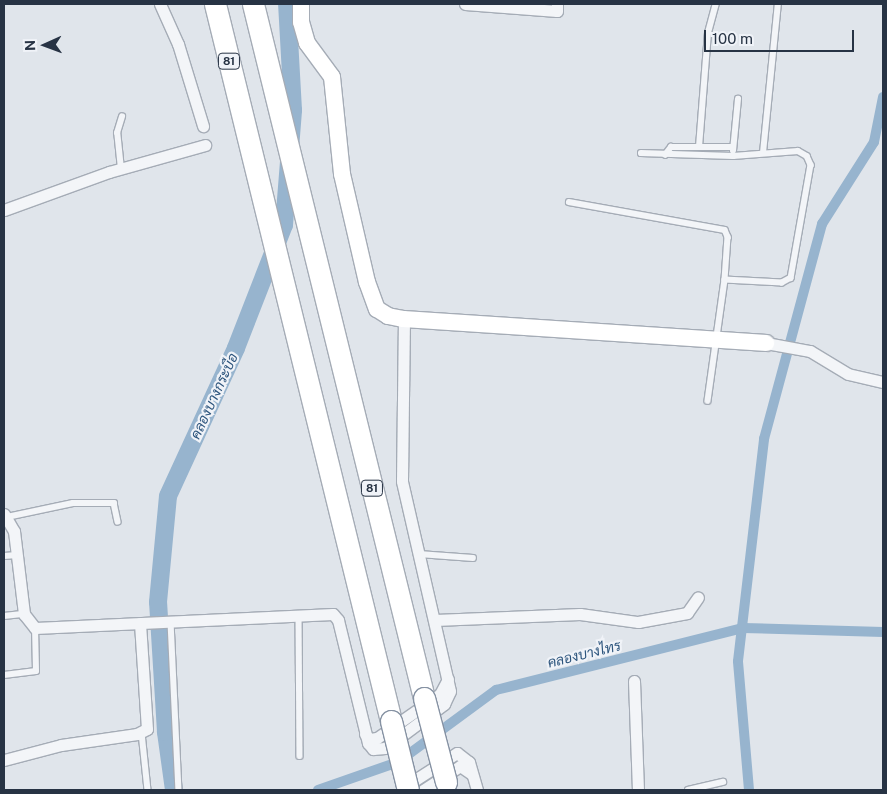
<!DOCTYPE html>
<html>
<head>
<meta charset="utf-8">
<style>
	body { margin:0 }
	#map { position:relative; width:887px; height:794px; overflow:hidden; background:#e0e5eb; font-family:"Public Sans",Sarabun,sans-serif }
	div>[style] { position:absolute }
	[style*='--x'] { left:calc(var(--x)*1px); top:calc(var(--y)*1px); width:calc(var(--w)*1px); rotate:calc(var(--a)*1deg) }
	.canal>* { height:10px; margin:-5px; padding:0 5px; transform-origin:5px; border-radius:5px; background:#97b4ce }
	.river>* { height:18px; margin:-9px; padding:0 9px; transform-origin:9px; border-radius:9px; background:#97b4ce }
	.roads { filter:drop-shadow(1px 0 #a5acb6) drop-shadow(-1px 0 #a5acb6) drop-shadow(0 1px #a5acb6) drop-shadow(0 -1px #a5acb6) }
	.lane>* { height:5.5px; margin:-2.75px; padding:0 2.75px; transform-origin:2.75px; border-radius:2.75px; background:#f3f5f8 }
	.street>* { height:11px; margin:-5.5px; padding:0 5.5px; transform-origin:5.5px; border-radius:5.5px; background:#f3f5f8 }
	.secondary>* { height:16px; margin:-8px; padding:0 8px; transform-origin:8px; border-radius:8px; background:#fff }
	.highway>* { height:21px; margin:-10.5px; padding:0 10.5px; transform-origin:10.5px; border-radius:10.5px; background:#fff }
	.bridges { filter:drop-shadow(1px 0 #8692a3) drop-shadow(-1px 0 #8692a3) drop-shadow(0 1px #8692a3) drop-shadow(0 -1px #8692a3) }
	.highway-bridge>* { height:21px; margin:-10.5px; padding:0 10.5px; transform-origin:10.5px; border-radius:10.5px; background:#fff }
	span { translate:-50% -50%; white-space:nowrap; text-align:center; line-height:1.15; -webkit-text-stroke:4.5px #f0f3f8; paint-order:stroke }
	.shield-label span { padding:1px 4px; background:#f0f3f8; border:1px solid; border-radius:4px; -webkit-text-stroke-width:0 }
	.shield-label { font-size:11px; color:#273344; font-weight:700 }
	.water-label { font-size:14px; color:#2c547c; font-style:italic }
	.frame { position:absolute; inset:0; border:5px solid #273344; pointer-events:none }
	.north { position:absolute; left:20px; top:20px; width:50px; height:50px; -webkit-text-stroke:4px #f0f3f8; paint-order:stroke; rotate:268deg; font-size:14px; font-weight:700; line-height:20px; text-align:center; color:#273344 }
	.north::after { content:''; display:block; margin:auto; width:18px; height:22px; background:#273344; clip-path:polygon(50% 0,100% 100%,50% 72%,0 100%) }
	.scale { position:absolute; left:704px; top:30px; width:150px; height:22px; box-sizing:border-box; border:2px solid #273344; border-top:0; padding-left:6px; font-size:15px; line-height:18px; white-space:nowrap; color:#273344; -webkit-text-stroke:4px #f0f3f8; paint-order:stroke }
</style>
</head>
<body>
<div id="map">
	<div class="canal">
		<i style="--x:318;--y:790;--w:85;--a:-19.3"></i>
		<i style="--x:398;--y:762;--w:122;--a:-36.3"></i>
		<i style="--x:496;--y:690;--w:255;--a:-14.1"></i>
		<i style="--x:743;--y:628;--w:140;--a:1.6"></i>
		<i style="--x:749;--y:790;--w:129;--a:-94.9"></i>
		<i style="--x:738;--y:661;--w:224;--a:-83.3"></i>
		<i style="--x:764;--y:439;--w:223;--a:-74.9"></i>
		<i style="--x:822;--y:224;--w:97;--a:-57.6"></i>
		<i style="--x:874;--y:142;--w:46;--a:-78.7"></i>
	</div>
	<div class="river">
		<i style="--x:174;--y:790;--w:59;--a:-97.9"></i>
		<i style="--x:166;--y:732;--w:130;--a:-93.5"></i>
		<i style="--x:158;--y:602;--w:106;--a:-84.6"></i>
		<i style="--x:168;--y:496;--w:163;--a:-65.3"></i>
		<i style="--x:236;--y:348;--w:132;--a:-68.7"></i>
		<i style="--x:284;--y:225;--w:115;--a:-85.5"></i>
		<i style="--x:293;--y:110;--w:106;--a:-93.2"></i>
	</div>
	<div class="roads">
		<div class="lane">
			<i style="--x:699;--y:147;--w:114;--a:-85.5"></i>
			<i style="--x:708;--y:33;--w:30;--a:-75"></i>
			<i style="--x:733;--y:151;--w:52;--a:-84.5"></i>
			<i style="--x:641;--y:153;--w:92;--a:1.9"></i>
			<i style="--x:733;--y:156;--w:65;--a:-4.4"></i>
			<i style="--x:798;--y:151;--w:10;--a:29"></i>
			<i style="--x:807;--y:156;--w:10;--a:66"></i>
			<i style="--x:811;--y:165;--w:115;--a:100"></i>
			<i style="--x:791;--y:278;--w:10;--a:151"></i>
			<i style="--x:782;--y:283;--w:57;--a:-177"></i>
			<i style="--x:763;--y:153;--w:150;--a:-84.3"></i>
			<i style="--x:665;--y:155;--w:10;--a:-53"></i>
			<i style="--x:671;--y:147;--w:62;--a:0"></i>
			<i style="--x:121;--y:169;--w:36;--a:-96"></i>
			<i style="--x:117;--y:133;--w:17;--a:-73"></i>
			<i style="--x:569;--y:202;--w:158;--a:10.2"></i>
			<i style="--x:725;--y:230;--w:8;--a:67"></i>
			<i style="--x:728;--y:237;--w:43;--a:94"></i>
			<i style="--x:725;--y:280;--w:122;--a:98"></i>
			<i style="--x:7;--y:517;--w:67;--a:-12"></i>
			<i style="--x:73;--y:503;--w:41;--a:0"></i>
			<i style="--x:114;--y:503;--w:19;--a:78"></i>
			<i style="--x:419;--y:554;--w:54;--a:4.2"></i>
			<i style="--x:4;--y:556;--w:13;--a:-4"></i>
			<i style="--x:299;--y:615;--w:141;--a:89.6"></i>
			<i style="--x:4;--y:616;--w:20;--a:-6"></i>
			<i style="--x:171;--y:622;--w:168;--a:87.3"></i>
			<i style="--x:4;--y:675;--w:32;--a:-7"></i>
			<i style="--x:36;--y:671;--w:43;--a:-91.3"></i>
			<i style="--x:142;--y:733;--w:57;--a:84"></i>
			<i style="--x:688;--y:790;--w:36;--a:-13"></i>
		</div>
		<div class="street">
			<i style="--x:160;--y:4;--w:44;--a:65.8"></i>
			<i style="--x:178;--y:44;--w:86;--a:73"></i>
			<i style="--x:465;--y:4;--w:92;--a:4.4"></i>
			<i style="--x:557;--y:11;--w:7;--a:-90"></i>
			<i style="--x:4;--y:210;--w:112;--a:-19.9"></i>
			<i style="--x:109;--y:172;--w:100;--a:-15.7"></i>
			<i style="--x:766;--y:343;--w:45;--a:10.3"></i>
			<i style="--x:810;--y:351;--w:44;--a:31.2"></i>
			<i style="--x:848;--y:374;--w:36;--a:13"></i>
			<i style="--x:4;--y:514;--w:20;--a:60"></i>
			<i style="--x:14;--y:531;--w:84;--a:83.1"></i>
			<i style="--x:24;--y:614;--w:18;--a:52"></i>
			<i style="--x:35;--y:628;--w:298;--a:-2.7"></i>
			<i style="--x:333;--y:614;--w:8;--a:50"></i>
			<i style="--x:338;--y:620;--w:127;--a:76.3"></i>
			<i style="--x:368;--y:743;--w:8;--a:50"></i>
			<i style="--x:373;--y:749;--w:12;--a:-5"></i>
			<i style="--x:385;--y:748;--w:74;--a:-36.7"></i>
			<i style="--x:444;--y:704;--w:14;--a:-65"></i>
			<i style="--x:450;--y:691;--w:215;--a:-102.9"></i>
			<i style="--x:402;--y:481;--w:162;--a:-89.3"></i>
			<i style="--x:435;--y:620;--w:145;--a:-2.4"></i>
			<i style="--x:580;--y:614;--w:59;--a:7.9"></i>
			<i style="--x:638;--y:622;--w:50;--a:-10.4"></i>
			<i style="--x:687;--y:613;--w:19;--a:-55"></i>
			<i style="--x:634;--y:681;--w:109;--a:87.9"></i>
			<i style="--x:365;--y:734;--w:6;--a:51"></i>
			<i style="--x:369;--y:739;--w:8;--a:-7"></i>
			<i style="--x:377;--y:738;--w:77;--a:-34.9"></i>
			<i style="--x:440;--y:694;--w:17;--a:-62"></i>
			<i style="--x:4;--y:760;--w:59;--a:-14.7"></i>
			<i style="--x:61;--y:745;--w:77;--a:-8.2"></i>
			<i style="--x:137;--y:734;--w:11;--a:-27"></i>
			<i style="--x:147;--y:729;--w:106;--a:-93.8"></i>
			<i style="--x:404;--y:787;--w:63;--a:-32.7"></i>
			<i style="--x:457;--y:753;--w:15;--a:37"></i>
			<i style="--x:469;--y:762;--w:29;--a:74"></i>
			<i style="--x:423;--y:790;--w:44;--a:-33"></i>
			<i style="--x:460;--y:766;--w:14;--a:34"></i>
		</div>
		<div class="secondary">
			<i style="--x:301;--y:4;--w:18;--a:90"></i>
			<i style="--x:301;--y:22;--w:22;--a:74"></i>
			<i style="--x:307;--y:43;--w:42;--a:53.7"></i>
			<i style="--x:332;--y:77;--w:98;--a:84.1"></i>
			<i style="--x:342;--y:174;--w:111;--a:77"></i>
			<i style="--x:367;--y:282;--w:29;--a:70"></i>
			<i style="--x:377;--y:309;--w:13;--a:32"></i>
			<i style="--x:388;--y:316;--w:16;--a:11"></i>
			<i style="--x:404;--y:319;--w:363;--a:3.8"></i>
		</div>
		<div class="highway">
			<i style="--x:215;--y:4;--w:738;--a:76.21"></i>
			<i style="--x:253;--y:4;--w:715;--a:76.16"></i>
		</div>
	</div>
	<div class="bridges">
		<div class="highway-bridge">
			<i style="--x:424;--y:698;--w:87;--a:75.3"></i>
			<i style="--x:391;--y:721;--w:71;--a:76.2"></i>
		</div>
	</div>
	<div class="shield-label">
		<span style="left:229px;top:61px">81</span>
		<span style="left:372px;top:488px">81</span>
	</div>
	<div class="water-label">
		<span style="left:214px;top:396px;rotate:-65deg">คลองบางกระบือ</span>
		<span style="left:584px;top:654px;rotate:-14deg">คลองบางไทร</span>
	</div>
	<div class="frame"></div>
	<div class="north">N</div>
	<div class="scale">100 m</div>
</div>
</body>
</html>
